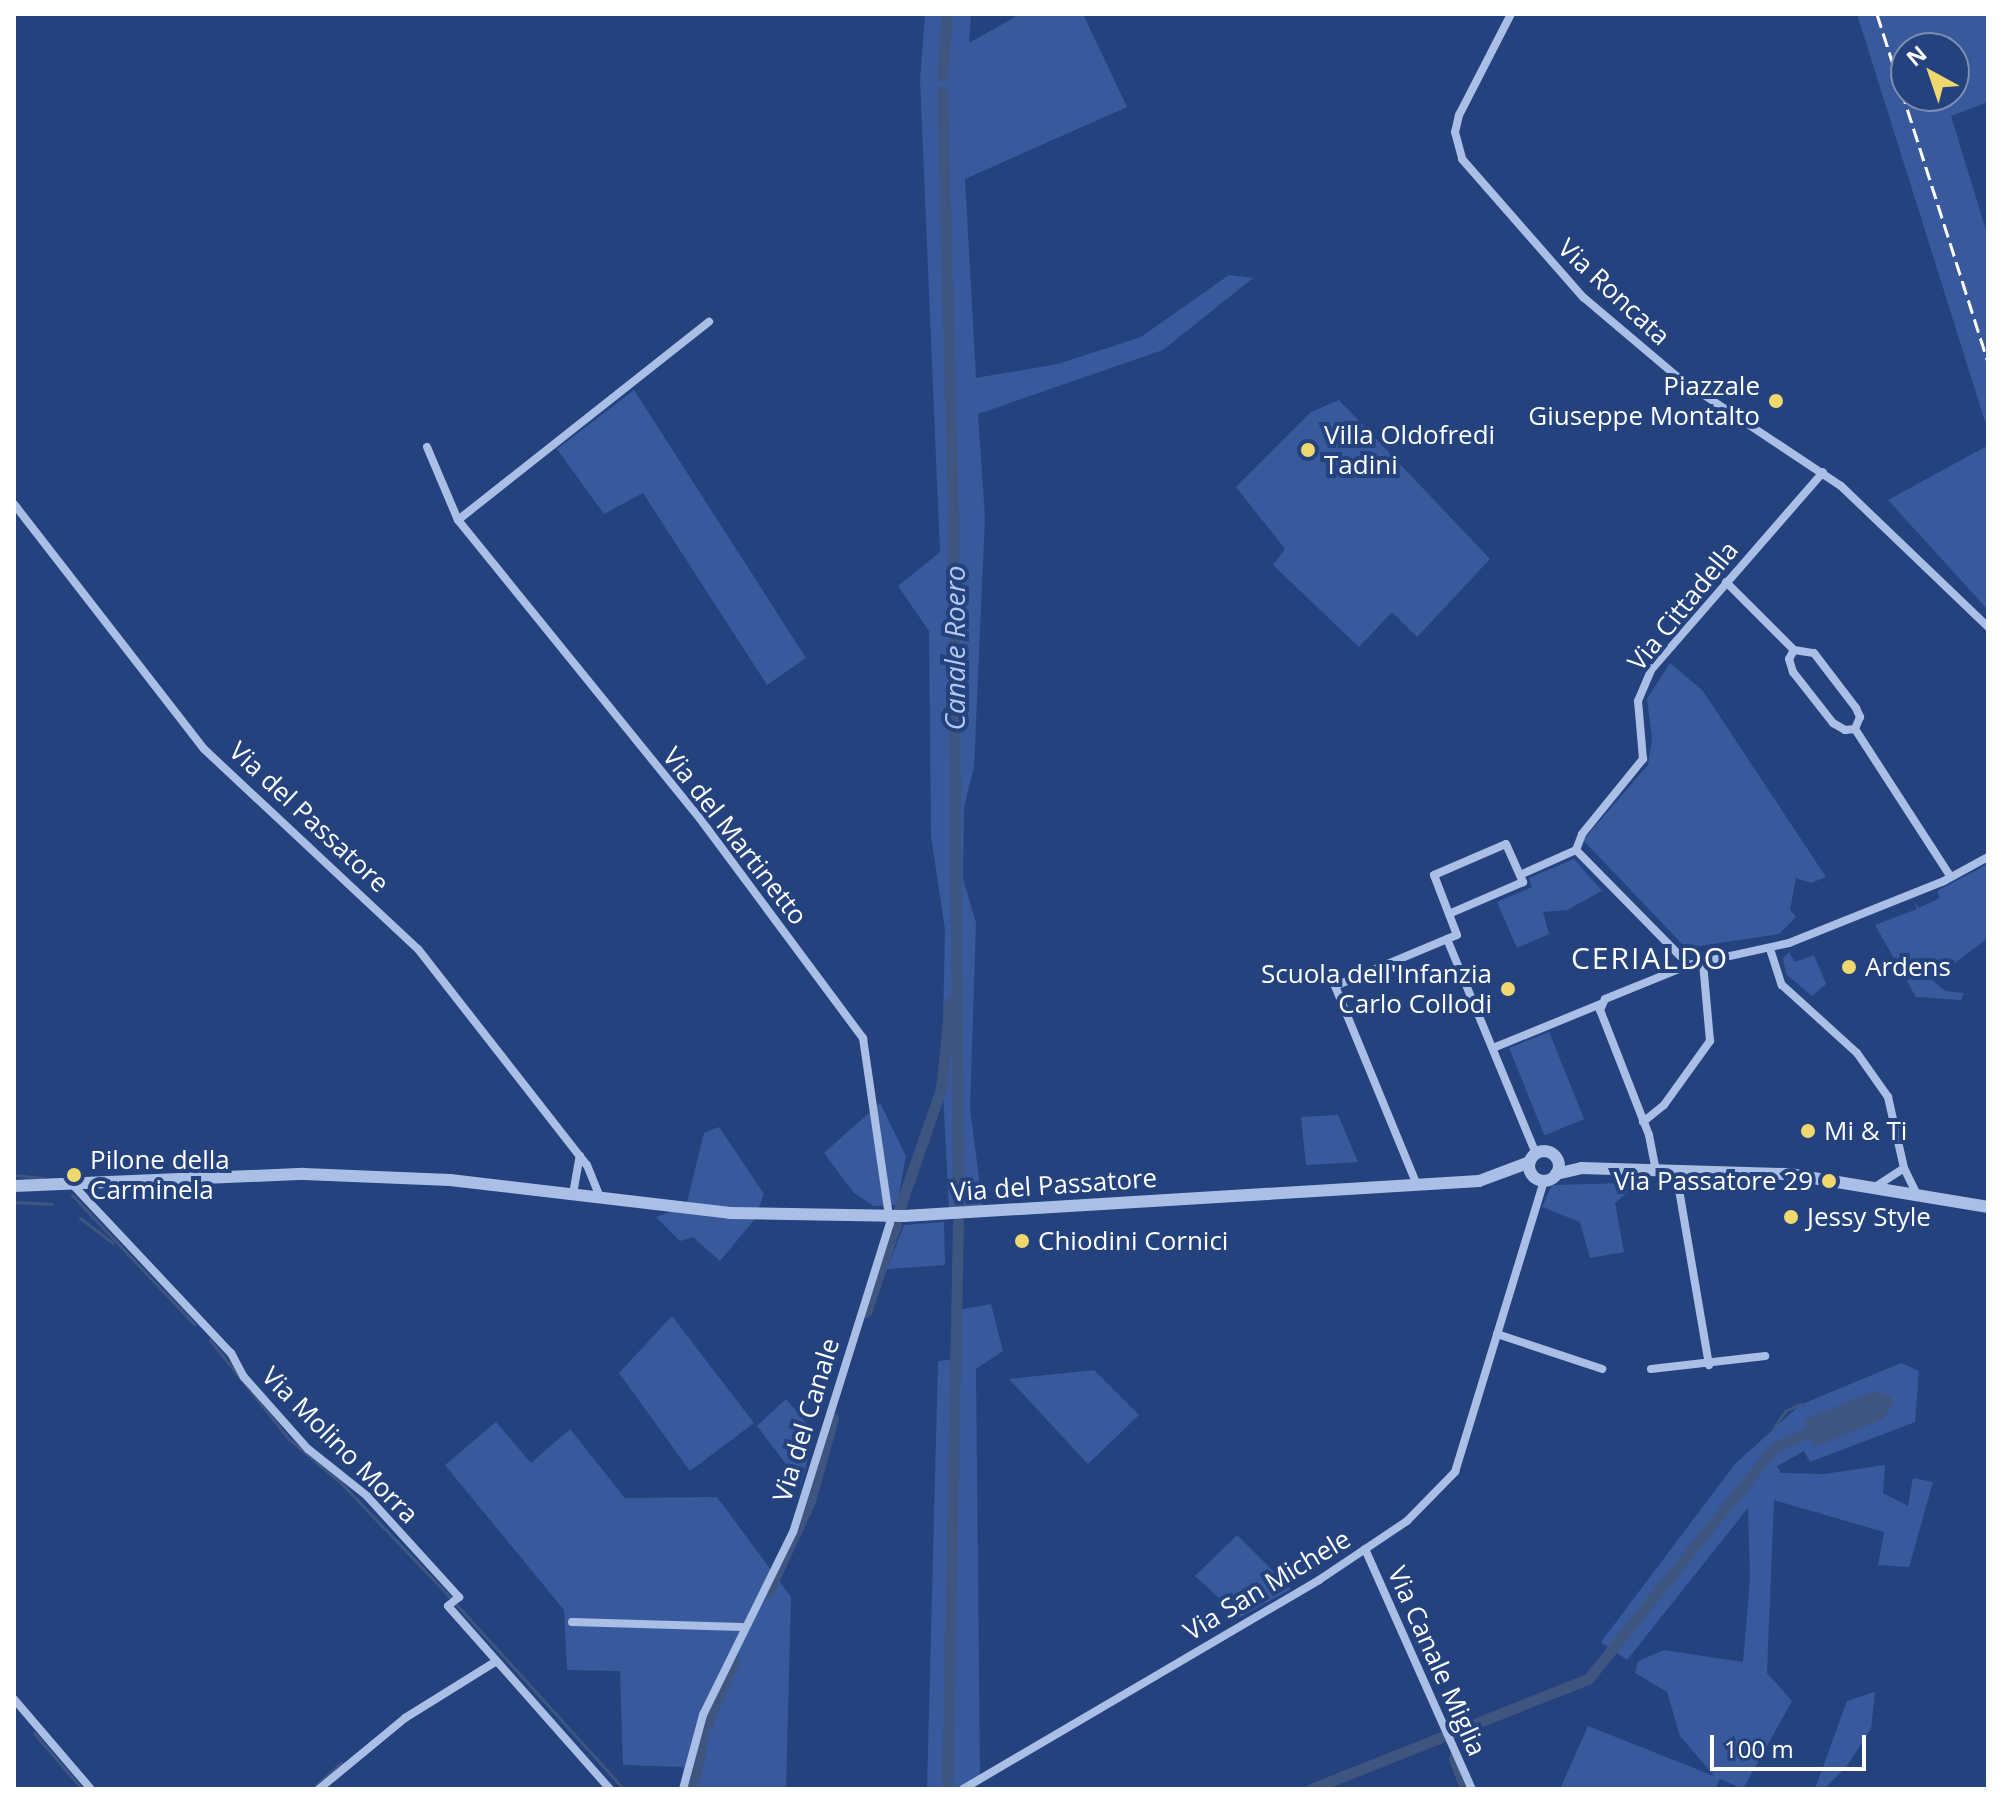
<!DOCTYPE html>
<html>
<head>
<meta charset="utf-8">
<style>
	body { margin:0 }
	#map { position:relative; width:2002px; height:1803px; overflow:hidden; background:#24427e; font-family:"Open Sans",sans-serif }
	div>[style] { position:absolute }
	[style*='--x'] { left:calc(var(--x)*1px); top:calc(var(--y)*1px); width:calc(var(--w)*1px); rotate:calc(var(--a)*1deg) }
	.green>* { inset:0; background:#385a9c; transform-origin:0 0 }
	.water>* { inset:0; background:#3e5580 }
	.stream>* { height:3px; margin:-1.5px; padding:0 1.5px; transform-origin:1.5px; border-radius:1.5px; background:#3e5580 }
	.canal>* { height:11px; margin:-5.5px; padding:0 5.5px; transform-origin:5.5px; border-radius:5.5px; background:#3e5580 }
	.minor>* { height:8px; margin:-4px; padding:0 4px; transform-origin:4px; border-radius:4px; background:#aabfe6 }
	.tertiary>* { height:12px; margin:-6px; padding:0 6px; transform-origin:6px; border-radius:6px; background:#aabfe6 }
	.tertiary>.ring { margin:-6px; padding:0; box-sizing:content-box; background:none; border:12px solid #aabfe6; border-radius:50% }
	.rail>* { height:3px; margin-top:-1.5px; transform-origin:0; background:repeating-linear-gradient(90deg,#fff 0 14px,transparent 0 20px) }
	.dots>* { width:22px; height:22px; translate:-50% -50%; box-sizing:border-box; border:4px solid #24427e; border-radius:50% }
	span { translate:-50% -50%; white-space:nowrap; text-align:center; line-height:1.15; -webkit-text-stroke:8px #24427e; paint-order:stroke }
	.street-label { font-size:26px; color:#fff }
	.poi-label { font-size:26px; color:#fff }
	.right { translate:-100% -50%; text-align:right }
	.left { translate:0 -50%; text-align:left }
	.water-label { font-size:28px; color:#b5c9ed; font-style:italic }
	.quarter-label { font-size:30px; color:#fff; letter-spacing:2px }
	.frame { position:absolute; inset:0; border:16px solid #fff; pointer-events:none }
	.north { position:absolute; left:1890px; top:32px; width:80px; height:80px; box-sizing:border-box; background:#24427e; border:2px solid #7c8eb2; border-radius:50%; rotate:320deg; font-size:22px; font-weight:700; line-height:32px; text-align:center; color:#fff }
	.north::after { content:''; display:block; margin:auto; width:28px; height:36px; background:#f0d86e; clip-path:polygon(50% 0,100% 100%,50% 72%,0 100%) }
	.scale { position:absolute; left:1710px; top:1735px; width:156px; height:36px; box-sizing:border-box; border:4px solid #fff; border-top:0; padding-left:10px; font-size:24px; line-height:28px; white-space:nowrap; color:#fff; -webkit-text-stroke:6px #24427e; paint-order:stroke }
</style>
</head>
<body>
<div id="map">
	<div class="green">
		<i style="clip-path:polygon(925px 14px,971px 14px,969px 43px,1020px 14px,1083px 14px,1127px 107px,965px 179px,976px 378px,1058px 364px,1141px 337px,1229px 275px,1253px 278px,1163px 350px,978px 414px,985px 518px,974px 768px,964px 807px,963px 879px,976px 923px,970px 1109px,983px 1208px,949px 1210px,942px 1072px,945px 930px,931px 836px,929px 631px,898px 586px,940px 552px,920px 80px)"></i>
		<i style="clip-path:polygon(evenodd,1857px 14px,1988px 14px,1988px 102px,1951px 116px,1988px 237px,1988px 431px,1857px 14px,1906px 48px,1954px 48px,1954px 96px,1906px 96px,1906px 48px)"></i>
		<i style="clip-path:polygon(634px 390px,806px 658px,767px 685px,643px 493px,604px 514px,557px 449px)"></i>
		<i style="clip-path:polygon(1339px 400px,1490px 559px,1417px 637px,1392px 612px,1359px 647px,1273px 565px,1285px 549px,1236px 487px,1311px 412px)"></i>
		<i style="clip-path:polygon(1987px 446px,1988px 449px,1988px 610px,1888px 500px)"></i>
		<i style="clip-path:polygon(1670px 663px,1703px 691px,1826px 877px,1811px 883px,1796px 878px,1790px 910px,1796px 917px,1779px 934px,1686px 948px,1583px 840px,1648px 765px,1652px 739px,1647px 699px)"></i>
		<i style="clip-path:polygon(1574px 859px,1602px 891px,1567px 910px,1543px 912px,1549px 934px,1517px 948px,1497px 902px,1532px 887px,1529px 878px)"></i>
		<i style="clip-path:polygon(1988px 864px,1988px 938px,1932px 980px,1945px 991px,1964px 993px,1961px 1000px,1916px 997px,1875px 925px,1917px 909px,1914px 901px,1919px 908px,1940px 898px,1937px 891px)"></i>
		<i style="clip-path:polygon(1789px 952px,1795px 962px,1814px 955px,1826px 984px,1812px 996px,1786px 974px,1783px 958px)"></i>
		<i style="left:1549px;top:1032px;width:94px;height:43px;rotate:68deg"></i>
		<i style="clip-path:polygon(880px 1103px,906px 1156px,897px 1205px,874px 1206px,854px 1193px,824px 1153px)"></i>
		<i style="clip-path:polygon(1338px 1115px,1358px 1162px,1306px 1165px,1301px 1117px)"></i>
		<i style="clip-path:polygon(719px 1127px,764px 1194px,754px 1220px,720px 1261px,693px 1237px,680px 1241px,656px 1217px,686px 1206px,704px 1133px)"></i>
		<i style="clip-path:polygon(1629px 1183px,1631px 1189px,1615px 1203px,1624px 1252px,1590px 1258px,1580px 1222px,1542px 1207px,1552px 1185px)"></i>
		<i style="clip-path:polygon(944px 1222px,945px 1265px,887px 1269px,904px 1225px)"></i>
		<i style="clip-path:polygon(991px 1304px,1003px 1351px,976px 1369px,980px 1775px,959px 1788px,927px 1789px,938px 1361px,959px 1359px,958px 1310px)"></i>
		<i style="clip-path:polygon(672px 1316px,754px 1423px,690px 1471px,619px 1373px)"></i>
		<i style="clip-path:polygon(1901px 1363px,1919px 1371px,1915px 1422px,1810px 1462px,1804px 1451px,1777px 1466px,1781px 1473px,1824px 1474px,1885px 1465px,1883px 1493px,1908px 1506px,1913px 1478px,1933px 1482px,1909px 1567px,1878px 1565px,1884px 1532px,1774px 1500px,1767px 1673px,1792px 1701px,1743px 1789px,1720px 1779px,1715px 1789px,1560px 1789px,1588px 1726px,1714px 1776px,1680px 1736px,1667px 1692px,1635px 1673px,1638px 1661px,1664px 1650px,1743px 1662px,1750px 1578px,1748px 1508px,1627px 1660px,1601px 1642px,1735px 1464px,1800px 1405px)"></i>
		<i style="clip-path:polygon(1094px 1370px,1139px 1415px,1088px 1464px,1009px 1379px)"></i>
		<i style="clip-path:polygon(786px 1399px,815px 1433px,801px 1484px,757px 1426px)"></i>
		<i style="clip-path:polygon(496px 1422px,531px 1463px,570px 1429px,625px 1498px,717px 1497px,791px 1597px,786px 1789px,685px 1789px,683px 1767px,623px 1765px,620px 1671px,567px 1670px,564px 1610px,445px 1465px)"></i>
		<i style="clip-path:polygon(1237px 1535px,1291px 1589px,1240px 1617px,1195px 1576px)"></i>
		<i style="clip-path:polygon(1875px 1692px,1871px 1729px,1846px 1767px,1824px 1789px,1815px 1789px,1847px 1701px)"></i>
	</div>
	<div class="water">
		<i style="clip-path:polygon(1875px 1391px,1890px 1396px,1893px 1402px,1883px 1419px,1814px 1447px,1804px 1420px)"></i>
	</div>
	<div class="stream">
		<i style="--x:14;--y:1175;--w:29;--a:6"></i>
		<i style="--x:72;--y:1195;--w:178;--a:46.6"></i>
		<i style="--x:14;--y:1202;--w:38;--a:3"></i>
		<i style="--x:80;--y:1218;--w:41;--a:37.1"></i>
		<i style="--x:210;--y:1340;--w:125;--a:51.5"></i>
		<i style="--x:288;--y:1438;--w:70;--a:40.3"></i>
		<i style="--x:341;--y:1483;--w:159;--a:46.3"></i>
		<i style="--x:1773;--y:1429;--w:22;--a:-56"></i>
		<i style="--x:1785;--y:1411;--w:17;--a:-25"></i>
		<i style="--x:456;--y:1604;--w:250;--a:47.8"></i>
		<i style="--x:34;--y:1733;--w:74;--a:49.4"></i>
		<i style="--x:312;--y:1789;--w:39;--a:-42"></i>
	</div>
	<div class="canal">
		<i style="--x:942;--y:75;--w:61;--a:-85.3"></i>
		<i style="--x:942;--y:91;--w:424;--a:88.5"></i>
		<i style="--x:953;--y:515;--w:691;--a:89.59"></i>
		<i style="--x:899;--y:1210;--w:128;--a:-70.9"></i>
		<i style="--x:941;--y:1089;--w:87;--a:-84.1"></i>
		<i style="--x:866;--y:1312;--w:93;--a:-71.2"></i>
		<i style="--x:768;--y:1592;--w:100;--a:-65.2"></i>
		<i style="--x:810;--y:1501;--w:86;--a:-74.5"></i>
		<i style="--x:706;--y:1726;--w:72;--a:-67"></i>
		<i style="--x:1454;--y:1758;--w:33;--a:70"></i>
		<i style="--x:696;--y:1774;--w:40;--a:-80"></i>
		<i style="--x:690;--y:1789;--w:7;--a:-63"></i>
		<i style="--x:947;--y:1789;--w:567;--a:-88.89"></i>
		<i style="--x:1311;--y:1789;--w:298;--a:-21.7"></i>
		<i style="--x:1588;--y:1679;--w:297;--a:-51.2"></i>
		<i style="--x:1774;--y:1448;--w:38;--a:-25"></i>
	</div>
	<div class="minor">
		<i style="--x:1511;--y:14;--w:114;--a:117.2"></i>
		<i style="--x:1459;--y:115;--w:17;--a:103"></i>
		<i style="--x:1455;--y:132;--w:28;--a:75"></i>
		<i style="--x:1462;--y:159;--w:184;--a:48.8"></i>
		<i style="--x:1583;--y:297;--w:127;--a:40.2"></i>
		<i style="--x:1680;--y:379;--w:193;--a:33.6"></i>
		<i style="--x:1841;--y:486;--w:204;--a:43.8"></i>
		<i style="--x:427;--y:447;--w:79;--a:67"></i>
		<i style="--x:458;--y:520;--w:381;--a:51"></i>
		<i style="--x:698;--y:816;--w:277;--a:53.4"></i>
		<i style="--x:863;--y:1038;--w:187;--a:81.7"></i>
		<i style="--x:890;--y:1223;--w:324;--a:107.4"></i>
		<i style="--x:793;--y:1532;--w:204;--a:116.2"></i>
		<i style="--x:703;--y:1715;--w:77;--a:105.1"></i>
		<i style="--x:14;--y:504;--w:310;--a:52.2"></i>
		<i style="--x:204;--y:749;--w:293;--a:43.1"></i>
		<i style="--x:418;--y:949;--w:274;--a:52"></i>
		<i style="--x:587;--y:1165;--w:35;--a:68"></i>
		<i style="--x:458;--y:520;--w:320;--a:-38.3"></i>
		<i style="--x:1726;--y:582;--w:96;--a:45"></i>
		<i style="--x:1794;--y:650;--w:20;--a:9"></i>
		<i style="--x:1814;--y:653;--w:69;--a:52.6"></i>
		<i style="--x:1856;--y:708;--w:10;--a:66"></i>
		<i style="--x:1860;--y:717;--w:13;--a:113"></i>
		<i style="--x:1794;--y:650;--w:10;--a:119"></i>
		<i style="--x:1789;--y:659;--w:14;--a:73"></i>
		<i style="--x:1793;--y:672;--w:65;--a:51.9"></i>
		<i style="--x:1833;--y:723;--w:14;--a:30"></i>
		<i style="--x:1845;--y:730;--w:10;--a:-6"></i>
		<i style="--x:1855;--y:729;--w:175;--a:57.1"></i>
		<i style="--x:1576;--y:850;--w:161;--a:45.5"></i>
		<i style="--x:1520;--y:875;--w:61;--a:-24.1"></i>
		<i style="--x:1576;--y:850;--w:17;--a:-69"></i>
		<i style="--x:1582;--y:834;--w:97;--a:-50.9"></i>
		<i style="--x:1643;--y:759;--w:58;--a:-94.9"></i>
		<i style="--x:1638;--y:701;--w:34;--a:-67"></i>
		<i style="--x:1651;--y:670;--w:262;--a:-49"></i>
		<i style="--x:1447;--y:939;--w:233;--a:67.5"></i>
		<i style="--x:1770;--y:949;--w:38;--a:72"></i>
		<i style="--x:1782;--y:985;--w:101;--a:42.2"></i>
		<i style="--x:1857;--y:1053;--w:54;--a:54.8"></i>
		<i style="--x:1888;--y:1097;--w:73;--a:77.3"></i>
		<i style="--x:1904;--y:1168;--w:28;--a:64"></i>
		<i style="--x:1493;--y:1048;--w:117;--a:-22.2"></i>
		<i style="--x:1643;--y:1122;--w:27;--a:-39"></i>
		<i style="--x:1664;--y:1105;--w:79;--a:-54.3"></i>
		<i style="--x:1710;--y:1041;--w:79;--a:-95.1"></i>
		<i style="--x:1656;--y:1171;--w:37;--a:-101"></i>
		<i style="--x:1649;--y:1135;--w:134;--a:-111.4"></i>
		<i style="--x:1600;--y:1010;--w:12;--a:-66"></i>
		<i style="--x:1605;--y:999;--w:91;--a:-22"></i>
		<i style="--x:1689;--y:965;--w:102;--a:-12.4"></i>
		<i style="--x:1789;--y:943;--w:167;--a:-21.8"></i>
		<i style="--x:1944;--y:881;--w:50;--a:-28.6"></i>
		<i style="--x:1676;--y:1172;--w:196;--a:80.3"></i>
		<i style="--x:73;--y:1185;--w:231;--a:46.8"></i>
		<i style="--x:231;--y:1353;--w:27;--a:62"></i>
		<i style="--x:244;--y:1377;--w:96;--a:48.4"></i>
		<i style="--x:308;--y:1449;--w:75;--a:38.5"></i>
		<i style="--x:367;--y:1496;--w:137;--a:47.7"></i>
		<i style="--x:459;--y:1597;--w:14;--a:141"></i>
		<i style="--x:448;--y:1606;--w:244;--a:48.5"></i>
		<i style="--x:1417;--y:1185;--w:215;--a:-112.4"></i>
		<i style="--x:1335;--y:986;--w:132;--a:-22.7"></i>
		<i style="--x:1457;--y:935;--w:64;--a:-111"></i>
		<i style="--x:1434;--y:875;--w:78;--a:-23.3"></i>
		<i style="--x:1506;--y:844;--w:42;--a:65.9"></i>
		<i style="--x:1523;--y:882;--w:78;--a:156.7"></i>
		<i style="--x:1878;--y:1185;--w:31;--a:-33"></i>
		<i style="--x:573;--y:1194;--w:39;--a:-80"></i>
		<i style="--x:1497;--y:1334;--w:111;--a:18.4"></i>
		<i style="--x:1651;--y:1369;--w:115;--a:-6.5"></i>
		<i style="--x:1365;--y:1549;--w:263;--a:66"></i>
		<i style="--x:572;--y:1622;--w:170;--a:1.7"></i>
		<i style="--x:14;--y:1699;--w:118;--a:49.5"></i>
		<i style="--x:319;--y:1789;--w:112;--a:-39.5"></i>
		<i style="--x:405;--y:1718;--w:106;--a:-31.9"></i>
		<i style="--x:963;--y:1789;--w:413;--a:-30.4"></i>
		<i style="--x:1319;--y:1580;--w:106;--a:-33.8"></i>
		<i style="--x:1407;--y:1521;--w:69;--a:-45.6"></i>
		<i style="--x:1455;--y:1472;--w:304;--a:-73"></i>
	</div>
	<div class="tertiary">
		<i class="ring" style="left:1529px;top:1151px;width:18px;height:18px"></i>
		<i style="--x:1556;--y:1174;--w:26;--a:-13"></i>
		<i style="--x:1581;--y:1168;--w:208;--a:1.7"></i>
		<i style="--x:1789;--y:1174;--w:202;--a:9.4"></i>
		<i style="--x:14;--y:1186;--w:290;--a:-2.4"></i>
		<i style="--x:304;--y:1174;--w:146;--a:2.4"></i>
		<i style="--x:450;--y:1180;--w:282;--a:6.7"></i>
		<i style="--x:730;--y:1213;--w:174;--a:1"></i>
		<i style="--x:904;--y:1216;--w:576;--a:-3.48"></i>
		<i style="--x:1479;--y:1181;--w:54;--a:-20.4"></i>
	</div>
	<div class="rail">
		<i style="--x:1877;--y:14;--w:365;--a:72.3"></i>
	</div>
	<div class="dots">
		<i style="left:1776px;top:401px;background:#f0d86e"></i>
		<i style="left:1308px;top:450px;background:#f0d86e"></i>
		<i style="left:1849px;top:967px;background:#f0d86e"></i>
		<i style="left:1508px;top:989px;background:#f0d86e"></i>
		<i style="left:1808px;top:1131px;background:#f0d86e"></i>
		<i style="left:74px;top:1175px;background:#f0d86e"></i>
		<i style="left:1829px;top:1181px;background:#f0d86e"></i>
		<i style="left:1791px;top:1217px;background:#f0d86e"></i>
		<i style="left:1022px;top:1241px;background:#f0d86e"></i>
	</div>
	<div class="street-label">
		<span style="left:1614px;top:292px;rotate:43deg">Via Roncata</span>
		<span style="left:1683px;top:606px;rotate:-51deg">Via Cittadella</span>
		<span style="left:309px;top:817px;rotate:43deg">Via del Passatore</span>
		<span style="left:735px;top:836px;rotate:52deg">Via del Martinetto</span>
		<span style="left:1054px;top:1185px;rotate:-4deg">Via del Passatore</span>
		<span style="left:806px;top:1420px;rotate:-73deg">Via del Canale</span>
		<span style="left:340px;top:1445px;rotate:45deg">Via Molino Morra</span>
		<span style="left:1267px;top:1585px;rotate:-31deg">Via San Michele</span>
		<span style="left:1437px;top:1661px;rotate:66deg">Via Canale Miglia</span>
	</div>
	<div class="poi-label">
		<span class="right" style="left:1760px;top:401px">Piazzale<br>Giuseppe Montalto</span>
		<span class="left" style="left:1324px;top:450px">Villa Oldofredi<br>Tadini</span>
		<span class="left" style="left:1865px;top:967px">Ardens</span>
		<span class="right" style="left:1492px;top:989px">Scuola dell'Infanzia<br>Carlo Collodi</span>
		<span class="left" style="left:1824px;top:1131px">Mi &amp; Ti</span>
		<span class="left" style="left:90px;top:1175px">Pilone della<br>Carminela</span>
		<span class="right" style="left:1813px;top:1181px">Via Passatore 29</span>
		<span class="left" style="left:1807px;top:1217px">Jessy Style</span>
		<span class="left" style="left:1038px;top:1241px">Chiodini Cornici</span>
	</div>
	<div class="water-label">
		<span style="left:954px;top:648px;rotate:-90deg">Canale Roero</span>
	</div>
	<div class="quarter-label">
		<span style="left:1650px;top:958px">CERIALDO</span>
	</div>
	<div class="frame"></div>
	<div class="north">N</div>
	<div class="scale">100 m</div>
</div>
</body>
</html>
